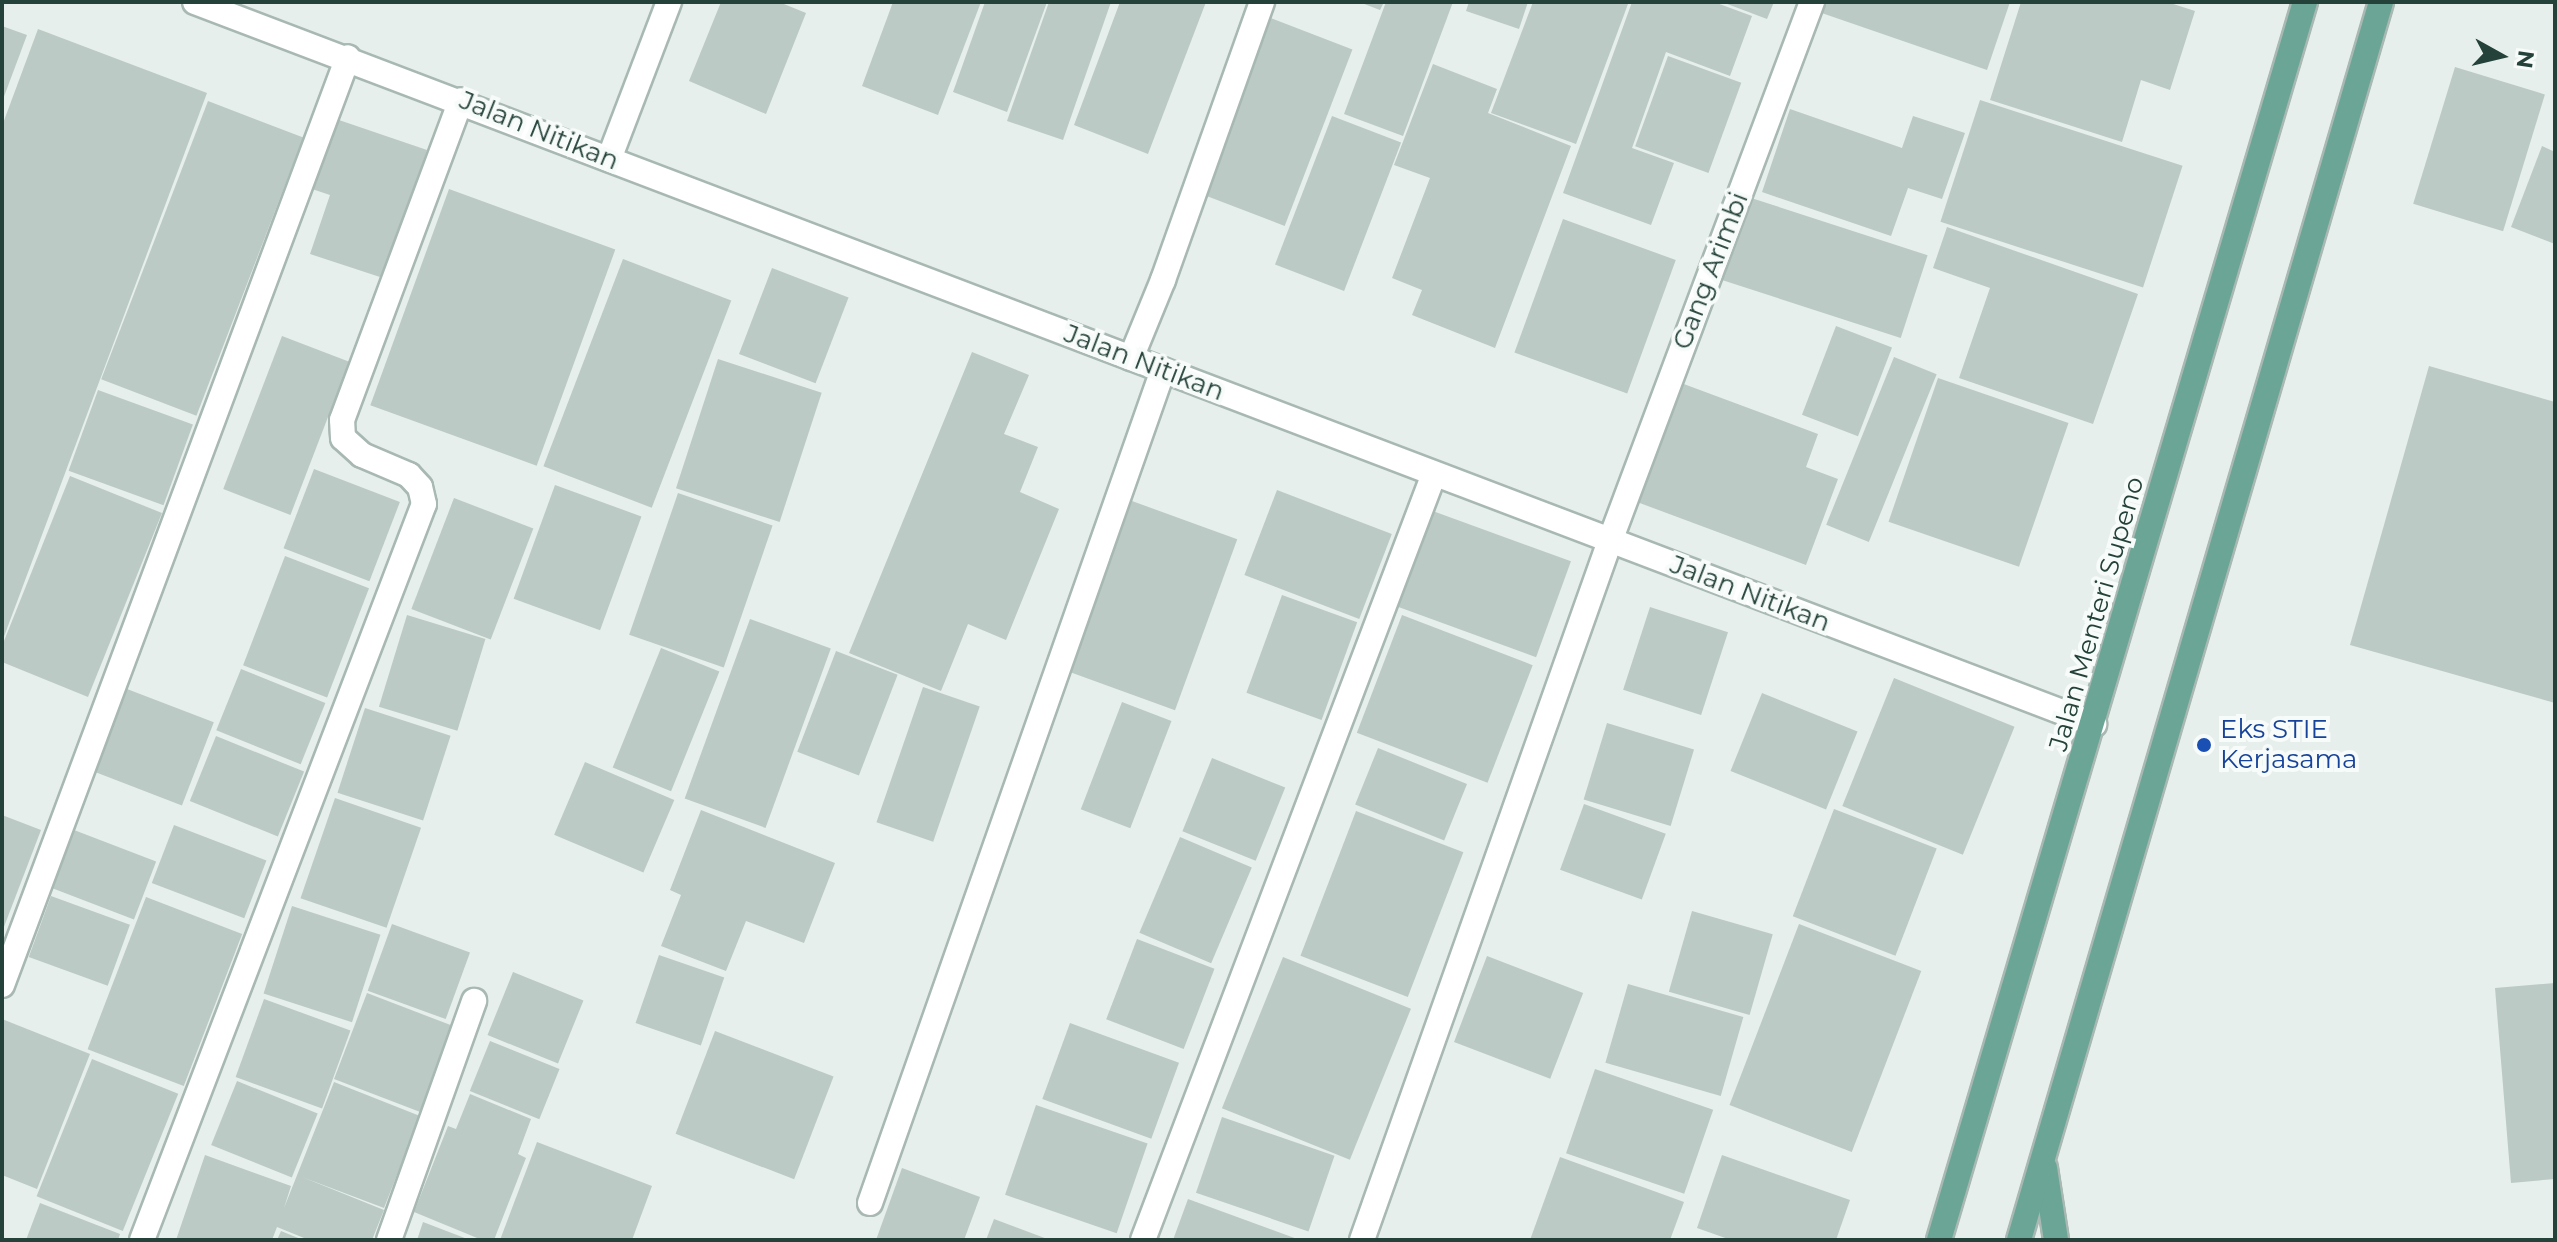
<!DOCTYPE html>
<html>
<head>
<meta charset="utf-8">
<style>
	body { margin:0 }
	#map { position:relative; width:2557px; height:1242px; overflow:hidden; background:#e6efeb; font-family:Montserrat,sans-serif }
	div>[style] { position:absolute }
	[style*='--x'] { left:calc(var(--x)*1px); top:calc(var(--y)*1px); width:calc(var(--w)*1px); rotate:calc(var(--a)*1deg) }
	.building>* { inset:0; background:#bbcac4; transform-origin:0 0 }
	.roads { filter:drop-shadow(2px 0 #a8b8b2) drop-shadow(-2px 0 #a8b8b2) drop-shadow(0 2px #a8b8b2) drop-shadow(0 -2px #a8b8b2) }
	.street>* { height:24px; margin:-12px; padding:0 12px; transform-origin:12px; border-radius:12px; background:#fff }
	.secondary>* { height:24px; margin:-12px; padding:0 12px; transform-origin:12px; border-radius:12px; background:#fff }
	.primary>* { height:24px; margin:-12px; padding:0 12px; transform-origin:12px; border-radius:12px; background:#6aa596 }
	.dots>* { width:22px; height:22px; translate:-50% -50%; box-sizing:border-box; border:4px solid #f7fbf9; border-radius:50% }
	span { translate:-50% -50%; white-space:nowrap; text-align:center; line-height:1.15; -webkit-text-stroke:8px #f7fbf9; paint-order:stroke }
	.street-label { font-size:26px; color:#24423a }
	.transit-label { font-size:26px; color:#164399 }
	.left { translate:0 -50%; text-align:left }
	.frame { position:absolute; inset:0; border:4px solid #24423a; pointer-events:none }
	.north { position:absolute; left:2461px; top:16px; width:80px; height:80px; -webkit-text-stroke:6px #f7fbf9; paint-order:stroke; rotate:98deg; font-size:22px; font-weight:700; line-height:32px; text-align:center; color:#24423a }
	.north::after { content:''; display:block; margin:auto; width:28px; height:36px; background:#24423a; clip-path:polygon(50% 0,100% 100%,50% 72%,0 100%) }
</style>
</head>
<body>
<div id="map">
	<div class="building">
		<i style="clip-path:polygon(721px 2px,779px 2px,806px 13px,766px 114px,689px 81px)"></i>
		<i style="clip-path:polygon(893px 2px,981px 2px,938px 115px,862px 86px)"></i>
		<i style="clip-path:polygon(985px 2px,1047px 2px,1007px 112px,953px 92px)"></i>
		<i style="clip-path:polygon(1049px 2px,1111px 2px,1063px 140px,1007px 121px)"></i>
		<i style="clip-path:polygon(1120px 2px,1206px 2px,1148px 154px,1074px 125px)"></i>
		<i style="clip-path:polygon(1359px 2px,1384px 2px,1380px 10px)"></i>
		<i style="clip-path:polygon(1386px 2px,1453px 2px,1403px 136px,1344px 114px)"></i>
		<i style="clip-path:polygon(1469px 2px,1528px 2px,1519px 29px,1466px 11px)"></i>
		<i style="clip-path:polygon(1533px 2px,1628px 4px,1576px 144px,1491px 113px)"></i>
		<i style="clip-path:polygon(1632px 2px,1714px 2px,1752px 16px,1730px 76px,1666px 52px,1632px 148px,1674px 163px,1651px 225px,1563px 193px)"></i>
		<i style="clip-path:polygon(1722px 2px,1774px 2px,1767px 19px)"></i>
		<i style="clip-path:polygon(1816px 2px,2010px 2px,1987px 70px,1813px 10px)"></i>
		<i style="clip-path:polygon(2021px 2px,2167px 2px,2195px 11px,2170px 90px,2141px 80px,2122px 142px,1990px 100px)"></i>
		<i style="left:1260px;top:14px;width:99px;height:189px;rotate:21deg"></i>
		<i style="clip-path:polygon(2px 26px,27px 35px,2px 102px)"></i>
		<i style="clip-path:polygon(38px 29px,207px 93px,2px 642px,2px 126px)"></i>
		<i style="left:1668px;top:56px;width:78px;height:96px;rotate:20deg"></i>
		<i style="clip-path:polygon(1433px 64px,1497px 89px,1488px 113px,1571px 146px,1495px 348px,1412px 315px,1422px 290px,1392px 278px,1430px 178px,1394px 165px)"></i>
		<i style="left:2455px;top:67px;width:94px;height:143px;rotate:17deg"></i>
		<i style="left:1980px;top:100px;width:213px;height:128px;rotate:18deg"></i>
		<i style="left:208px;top:101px;width:102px;height:298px;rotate:21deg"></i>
		<i style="clip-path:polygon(1790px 109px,1902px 148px,1913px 116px,1965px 133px,1942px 199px,1908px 188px,1891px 236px,1762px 192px)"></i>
		<i style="left:1332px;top:116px;width:74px;height:159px;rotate:21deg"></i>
		<i style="clip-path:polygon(336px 119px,427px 150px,383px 278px,310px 254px,330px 195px,312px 189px)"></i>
		<i style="clip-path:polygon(2542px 146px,2555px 152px,2555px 244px,2511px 227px)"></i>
		<i style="left:449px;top:189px;width:177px;height:230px;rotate:20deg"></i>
		<i style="left:1745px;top:196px;width:192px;height:87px;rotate:18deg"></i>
		<i style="left:1563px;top:219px;width:120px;height:142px;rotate:20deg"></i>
		<i style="clip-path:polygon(1947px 227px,2138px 294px,2093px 424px,1959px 378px,1990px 288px,1933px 268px)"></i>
		<i style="left:623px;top:259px;width:116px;height:222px;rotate:21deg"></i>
		<i style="left:772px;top:268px;width:82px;height:92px;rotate:21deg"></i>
		<i style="left:1836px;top:326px;width:60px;height:95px;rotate:21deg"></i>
		<i style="left:282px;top:336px;width:72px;height:164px;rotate:21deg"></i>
		<i style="clip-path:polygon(972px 352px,1029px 375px,1004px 434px,1038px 447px,1020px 492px,1059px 509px,1006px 640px,968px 624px,941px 691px,849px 653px)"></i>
		<i style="left:1894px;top:357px;width:46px;height:181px;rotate:22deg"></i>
		<i style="left:718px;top:359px;width:109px;height:136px;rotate:18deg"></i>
		<i style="clip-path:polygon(2429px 366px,2555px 402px,2555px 703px,2350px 645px)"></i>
		<i style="left:1938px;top:378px;width:138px;height:152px;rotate:19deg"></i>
		<i style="clip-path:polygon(1673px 380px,1818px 434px,1806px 467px,1838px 479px,1806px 565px,1629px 499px)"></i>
		<i style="left:98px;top:390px;width:101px;height:86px;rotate:20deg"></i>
		<i style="left:314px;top:469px;width:92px;height:85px;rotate:21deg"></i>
		<i style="clip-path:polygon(70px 476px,162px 513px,88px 697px,2px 662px,2px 646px)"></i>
		<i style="left:555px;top:485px;width:92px;height:121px;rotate:20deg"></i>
		<i style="left:1277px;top:490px;width:123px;height:91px;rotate:21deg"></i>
		<i style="left:678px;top:493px;width:100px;height:150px;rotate:19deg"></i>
		<i style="left:454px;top:498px;width:85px;height:119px;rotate:21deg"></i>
		<i style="left:1132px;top:501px;width:112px;height:182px;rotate:20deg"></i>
		<i style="left:1430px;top:510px;width:150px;height:102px;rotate:20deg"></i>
		<i style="left:285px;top:556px;width:90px;height:117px;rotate:21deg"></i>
		<i style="left:1282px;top:595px;width:80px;height:104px;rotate:20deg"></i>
		<i style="left:1650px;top:607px;width:82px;height:87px;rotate:18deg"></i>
		<i style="left:407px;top:615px;width:82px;height:96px;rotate:17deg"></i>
		<i style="left:1402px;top:615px;width:140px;height:126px;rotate:21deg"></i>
		<i style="left:750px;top:619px;width:86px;height:191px;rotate:20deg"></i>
		<i style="left:661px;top:648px;width:63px;height:129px;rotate:22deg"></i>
		<i style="left:836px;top:651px;width:66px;height:108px;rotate:21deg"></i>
		<i style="left:241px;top:669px;width:91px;height:66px;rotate:22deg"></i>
		<i style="left:1894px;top:678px;width:130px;height:138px;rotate:22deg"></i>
		<i style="left:923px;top:687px;width:60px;height:143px;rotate:19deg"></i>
		<i style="left:127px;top:689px;width:93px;height:89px;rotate:21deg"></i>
		<i style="left:1762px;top:693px;width:103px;height:84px;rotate:22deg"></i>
		<i style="left:1122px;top:702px;width:53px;height:115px;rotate:21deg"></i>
		<i style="left:365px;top:708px;width:90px;height:89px;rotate:18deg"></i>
		<i style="left:1607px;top:723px;width:91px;height:80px;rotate:17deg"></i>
		<i style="left:216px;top:736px;width:95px;height:70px;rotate:22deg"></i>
		<i style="left:1378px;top:748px;width:96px;height:61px;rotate:22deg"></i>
		<i style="left:1212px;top:758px;width:79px;height:79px;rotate:22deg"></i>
		<i style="left:585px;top:762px;width:97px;height:79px;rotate:23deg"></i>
		<i style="left:335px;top:798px;width:91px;height:106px;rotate:19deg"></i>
		<i style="left:1584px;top:804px;width:87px;height:70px;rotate:20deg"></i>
		<i style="left:1834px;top:809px;width:110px;height:115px;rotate:21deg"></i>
		<i style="clip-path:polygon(701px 810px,835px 863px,804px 943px,746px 921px,726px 971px,661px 946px,681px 895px,670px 890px)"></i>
		<i style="left:1356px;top:811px;width:115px;height:155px;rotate:21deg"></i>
		<i style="clip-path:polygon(2px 815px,41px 830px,2px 932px)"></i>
		<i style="left:174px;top:825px;width:99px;height:62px;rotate:21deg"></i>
		<i style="left:74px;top:830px;width:88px;height:62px;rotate:21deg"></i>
		<i style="left:1180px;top:837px;width:78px;height:104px;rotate:23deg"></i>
		<i style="left:51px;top:896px;width:84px;height:65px;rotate:20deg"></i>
		<i style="left:146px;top:897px;width:103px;height:163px;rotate:21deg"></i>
		<i style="left:292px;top:906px;width:93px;height:92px;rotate:18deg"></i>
		<i style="left:1692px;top:911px;width:84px;height:84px;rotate:16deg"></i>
		<i style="left:392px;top:924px;width:83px;height:71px;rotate:20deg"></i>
		<i style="left:1799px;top:924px;width:131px;height:194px;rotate:21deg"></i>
		<i style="left:1137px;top:939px;width:83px;height:86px;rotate:21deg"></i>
		<i style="left:659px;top:955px;width:69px;height:72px;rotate:19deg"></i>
		<i style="left:1487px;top:956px;width:103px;height:92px;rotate:21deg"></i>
		<i style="left:1283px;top:957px;width:138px;height:163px;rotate:22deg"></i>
		<i style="left:513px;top:972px;width:76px;height:68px;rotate:22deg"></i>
		<i style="clip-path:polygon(2555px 983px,2555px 1179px,2511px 1183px,2495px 988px)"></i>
		<i style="left:1628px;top:984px;width:120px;height:82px;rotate:16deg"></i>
		<i style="left:367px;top:993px;width:93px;height:92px;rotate:21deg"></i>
		<i style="left:264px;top:999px;width:92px;height:83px;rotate:20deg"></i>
		<i style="clip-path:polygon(2px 1019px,90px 1054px,37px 1189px,2px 1175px)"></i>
		<i style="left:1070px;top:1023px;width:116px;height:81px;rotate:20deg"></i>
		<i style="left:715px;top:1031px;width:127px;height:110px;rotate:21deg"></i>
		<i style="left:490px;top:1041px;width:75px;height:54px;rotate:22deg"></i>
		<i style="left:92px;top:1059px;width:93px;height:148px;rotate:22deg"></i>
		<i style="left:1595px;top:1069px;width:125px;height:89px;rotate:19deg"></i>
		<i style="left:237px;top:1081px;width:87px;height:69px;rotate:22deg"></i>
		<i style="clip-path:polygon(334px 1082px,420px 1116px,384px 1208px,302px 1177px,384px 1210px,372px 1240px,309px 1240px,277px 1227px,272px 1240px,176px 1240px,205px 1155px,291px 1186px,284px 1208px)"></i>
		<i style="clip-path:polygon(470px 1094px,531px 1119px,518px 1154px,526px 1158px,494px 1240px,482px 1240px,414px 1212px,448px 1126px,456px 1129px)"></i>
		<i style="left:1036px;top:1105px;width:118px;height:95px;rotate:19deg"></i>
		<i style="left:1222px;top:1117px;width:119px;height:80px;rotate:19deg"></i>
		<i style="clip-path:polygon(537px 1142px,652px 1186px,632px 1240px,500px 1240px)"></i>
		<i style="clip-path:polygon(1722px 1155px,1850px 1200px,1836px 1240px,1731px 1240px,1697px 1228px)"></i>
		<i style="clip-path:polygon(1560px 1157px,1684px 1202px,1670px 1240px,1530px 1240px)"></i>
		<i style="clip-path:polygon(902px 1168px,980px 1197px,964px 1240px,876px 1240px)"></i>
		<i style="clip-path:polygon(1188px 1199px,1300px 1240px,1173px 1240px)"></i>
		<i style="clip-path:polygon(40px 1203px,120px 1234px,118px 1240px,26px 1240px)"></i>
		<i style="clip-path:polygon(994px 1219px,1050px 1240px,986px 1240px)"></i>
		<i style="clip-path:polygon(423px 1222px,470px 1240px,417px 1240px)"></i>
		<i style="clip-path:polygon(281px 1231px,303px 1240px,277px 1240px)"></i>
	</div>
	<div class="roads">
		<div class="street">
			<i style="--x:609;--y:159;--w:168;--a:-69.1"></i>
			<i style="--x:1131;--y:358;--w:84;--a:-67.7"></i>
			<i style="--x:1163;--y:280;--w:295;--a:-70.4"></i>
			<i style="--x:2;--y:985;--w:990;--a:-69.55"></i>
			<i style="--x:870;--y:1203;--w:883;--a:-70.62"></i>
			<i style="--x:142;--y:1240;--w:788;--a:-69.04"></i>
			<i style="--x:424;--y:504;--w:17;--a:-103"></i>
			<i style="--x:420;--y:487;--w:16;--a:-133"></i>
			<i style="--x:409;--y:475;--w:51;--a:-156.9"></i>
			<i style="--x:362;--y:455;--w:25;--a:-138"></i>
			<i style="--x:343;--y:438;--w:18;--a:-93"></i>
			<i style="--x:342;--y:420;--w:341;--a:-69.6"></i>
			<i style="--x:389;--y:1240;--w:254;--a:-70.4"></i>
			<i style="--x:1143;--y:1240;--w:819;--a:-69.2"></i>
			<i style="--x:1362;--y:1240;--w:742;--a:-70.47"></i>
			<i style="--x:1610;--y:541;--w:576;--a:-69.46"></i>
		</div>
		<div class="secondary">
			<i style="--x:195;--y:2;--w:2032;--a:20.82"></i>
		</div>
		<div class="primary">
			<i style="--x:2045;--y:1168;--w:73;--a:81.3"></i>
			<i style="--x:1939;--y:1240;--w:1291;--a:-73.53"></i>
			<i style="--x:2019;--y:1240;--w:1290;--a:-73.7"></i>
		</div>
	</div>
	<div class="dots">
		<i style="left:2204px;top:745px;background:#1a4fb4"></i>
	</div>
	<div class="street-label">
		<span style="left:539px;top:131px;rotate:22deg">Jalan Nitikan</span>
		<span style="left:1711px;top:271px;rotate:-69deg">Gang Arimbi</span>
		<span style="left:1144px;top:363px;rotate:21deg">Jalan Nitikan</span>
		<span style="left:1750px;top:594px;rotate:21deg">Jalan Nitikan</span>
		<span style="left:2097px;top:614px;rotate:-74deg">Jalan Menteri Supeno</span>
	</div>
	<div class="transit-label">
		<span class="left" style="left:2220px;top:745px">Eks STIE<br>Kerjasama</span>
	</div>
	<div class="frame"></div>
	<div class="north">N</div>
</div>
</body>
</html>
